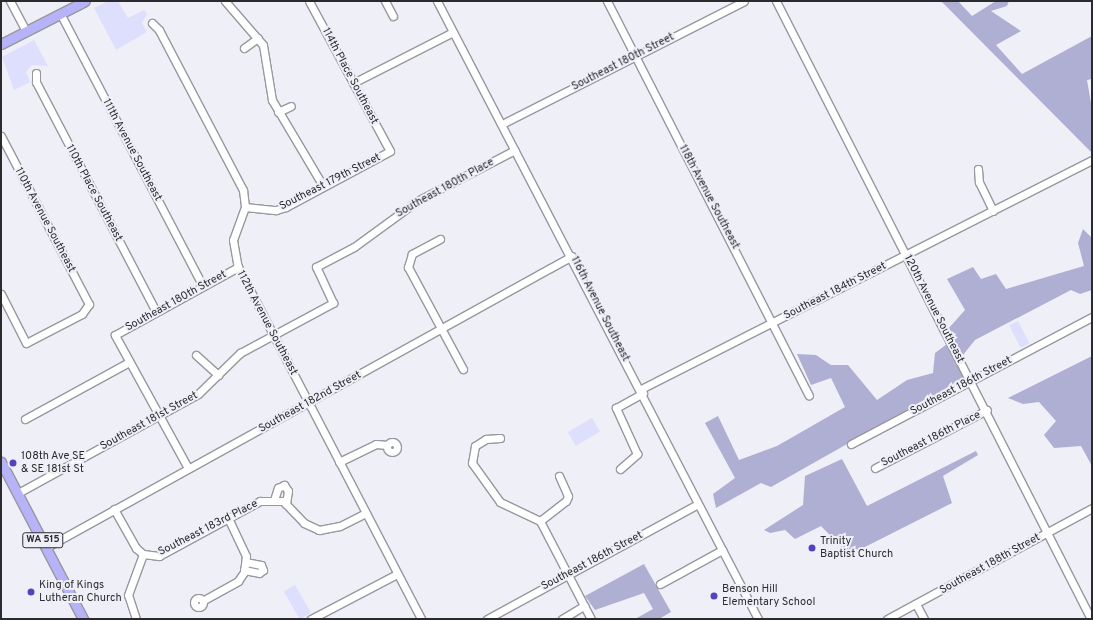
<!DOCTYPE html>
<html>
<head>
<meta charset="utf-8">
<style>
	body { margin:0 }
	#map { position:relative; width:1093px; height:620px; overflow:hidden; background:#efeff8; font-family:Overpass,sans-serif }
	div>[style] { position:absolute }
	[style*='--x'] { left:calc(var(--x)*1px); top:calc(var(--y)*1px); width:calc(var(--w)*1px); rotate:calc(var(--a)*1deg) }
	.green>* { inset:0; background:#dedffd; transform-origin:0 0 }
	.forest>* { inset:0; background:#aeafd3 }
	.roads { filter:drop-shadow(1px 0 #97979f) drop-shadow(-1px 0 #97979f) drop-shadow(0 1px #97979f) drop-shadow(0 -1px #97979f) }
	.minor>* { height:7px; margin:-3.5px; padding:0 3.5px; transform-origin:3.5px; border-radius:3.5px; background:#fff }
	.minor>.ring { margin:-3.5px; padding:0; box-sizing:content-box; background:none; border:7px solid #fff; border-radius:50% }
	.major>* { height:9px; margin:-4.5px; padding:0 4.5px; transform-origin:4.5px; border-radius:4.5px; background:#b7b3f8 }
	.dots>* { width:11px; height:11px; translate:-50% -50%; box-sizing:border-box; border:2px solid #efeff8; border-radius:50% }
	span { translate:-50% -50%; white-space:nowrap; text-align:center; line-height:1.15; -webkit-text-stroke:4px #efeff8; paint-order:stroke }
	.shield-label span { padding:1px 3px; background:#efeff8; border:1px solid; border-radius:3px; -webkit-text-stroke-width:0 }
	.shield-label { font-size:10px; color:#2b2b2f; font-weight:700 }
	.street-label { font-size:11px; color:#2b2b2f }
	.poi-label { font-size:11px; color:#2b2b2f }
	.left { translate:0 -50%; text-align:left }
	.frame { position:absolute; inset:0; border:2px solid #2b2b2f; pointer-events:none }
</style>
</head>
<body>
<div id="map">
	<div class="green">
		<i style="clip-path:polygon(108px 1px,118px 1px,128px 18px,144px 10px,147px 14px,142px 23px,147px 32px,116px 50px,94px 8px)"></i>
		<i style="clip-path:polygon(34px 40px,48px 66px,32px 65px,26px 72px,30px 82px,14px 90px,2px 57px)"></i>
		<i style="left:1018px;top:321px;width:25px;height:10px;rotate:63deg"></i>
		<i style="left:592px;top:418px;width:16px;height:28px;rotate:60deg"></i>
		<i style="left:295px;top:585px;width:32px;height:13px;rotate:60deg"></i>
	</div>
	<div class="forest">
		<i style="clip-path:polygon(941px 1px,958px 1px,972px 16px,996px 1px,1009px 1px,1007px 6px,991px 11px,1021px 31px,996px 45px,1022px 74px,1092px 36px,1092px 79px,1087px 80px,1092px 109px,1092px 153px)"></i>
		<i style="clip-path:polygon(1083px 229px,1092px 238px,1092px 290px,1080px 294px,1071px 290px,975px 340px,963px 355px,948px 329px,965px 310px,947px 279px,973px 267px,981px 279px,996px 274px,1006px 289px,1084px 266px,1078px 243px)"></i>
		<i style="clip-path:polygon(947px 344px,964px 378px,771px 487px,761px 483px,716px 508px,713px 494px,735px 478px,705px 423px,718px 416px,739px 460px,777px 446px,845px 407px,831px 378px,811px 385px,797px 354px,816px 355px,831px 365px,848px 365px,877px 400px,907px 380px,933px 373px,935px 353px)"></i>
		<i style="clip-path:polygon(1092px 356px,1091px 439px,1092px 466px,1081px 446px,1054px 448px,1044px 435px,1056px 421px,1039px 402px,1023px 404px,1008px 398px)"></i>
		<i style="clip-path:polygon(976px 451px,978px 455px,943px 476px,952px 503px,849px 555px,821px 526px,795px 539px,785px 530px,770px 533px,764px 530px,803px 505px,805px 476px,842px 459px,867px 506px)"></i>
		<i style="clip-path:polygon(644px 564px,671px 612px,659px 619px,635px 619px,653px 609px,644px 593px,595px 610px,585px 596px)"></i>
	</div>
	<div class="roads">
		<div class="minor">
			<i style="--x:10;--y:1;--w:34;--a:62"></i>
			<i style="--x:225;--y:1;--w:58;--a:49.2"></i>
			<i style="--x:263;--y:45;--w:56;--a:80.7"></i>
			<i style="--x:272;--y:100;--w:100;--a:59.3"></i>
			<i style="--x:385;--y:1;--w:17;--a:62"></i>
			<i style="--x:437;--y:1;--w:696;--a:62.55"></i>
			<i style="--x:607;--y:1;--w:443;--a:62.9"></i>
			<i style="--x:776;--y:1;--w:694;--a:62.99"></i>
			<i style="--x:60;--y:13;--w:308;--a:62.4"></i>
			<i style="--x:152;--y:23;--w:10;--a:45"></i>
			<i style="--x:159;--y:30;--w:181;--a:62.3"></i>
			<i style="--x:243;--y:190;--w:17;--a:83"></i>
			<i style="--x:245;--y:207;--w:35;--a:110"></i>
			<i style="--x:233;--y:240;--w:27;--a:80"></i>
			<i style="--x:238;--y:267;--w:397;--a:62.5"></i>
			<i style="--x:244;--y:48;--w:17;--a:-36"></i>
			<i style="--x:36;--y:73;--w:9;--a:90"></i>
			<i style="--x:36;--y:82;--w:259;--a:62.4"></i>
			<i style="--x:353;--y:83;--w:112;--a:-27"></i>
			<i style="--x:278;--y:112;--w:14;--a:-25"></i>
			<i style="--x:502;--y:124;--w:271;--a:-26.9"></i>
			<i style="--x:1;--y:136;--w:190;--a:62.4"></i>
			<i style="--x:89;--y:304;--w:12;--a:125"></i>
			<i style="--x:82;--y:314;--w:63;--a:152.6"></i>
			<i style="--x:26;--y:343;--w:55;--a:-117"></i>
			<i style="--x:978;--y:169;--w:13;--a:86"></i>
			<i style="--x:979;--y:182;--w:32;--a:64"></i>
			<i style="--x:245;--y:207;--w:31;--a:6"></i>
			<i style="--x:276;--y:210;--w:10;--a:-17"></i>
			<i style="--x:286;--y:207;--w:118;--a:-28.3"></i>
			<i style="--x:390;--y:151;--w:170;--a:-118.4"></i>
			<i style="--x:440;--y:239;--w:32;--a:152"></i>
			<i style="--x:412;--y:254;--w:14;--a:107"></i>
			<i style="--x:408;--y:267;--w:116;--a:61.7"></i>
			<i style="--x:196;--y:355;--w:30;--a:42"></i>
			<i style="--x:641;--y:389;--w:506;--a:-26.92"></i>
			<i style="--x:25;--y:419;--w:119;--a:-28.7"></i>
			<i style="--x:500;--y:438;--w:14;--a:176"></i>
			<i style="--x:486;--y:439;--w:13;--a:148"></i>
			<i style="--x:475;--y:446;--w:17;--a:100"></i>
			<i style="--x:472;--y:463;--w:48;--a:54.3"></i>
			<i style="--x:500;--y:502;--w:44;--a:25.4"></i>
			<i style="--x:540;--y:521;--w:110;--a:62.5"></i>
			<i class="ring" style="left:387px;top:442px;width:3px;height:3px"></i>
			<i style="--x:851;--y:444;--w:272;--a:-27.8"></i>
			<i style="--x:339;--y:462;--w:41;--a:-25.9"></i>
			<i style="--x:376;--y:444;--w:11;--a:5"></i>
			<i style="--x:188;--y:468;--w:152;--a:-118.8"></i>
			<i style="--x:115;--y:335;--w:141;--a:-28.9"></i>
			<i style="--x:875;--y:468;--w:126;--a:-27.4"></i>
			<i style="--x:620;--y:469;--w:23;--a:-41"></i>
			<i style="--x:637;--y:454;--w:51;--a:-114.5"></i>
			<i style="--x:616;--y:408;--w:31;--a:-29"></i>
			<i style="--x:18;--y:493;--w:205;--a:-28.8"></i>
			<i style="--x:198;--y:394;--w:59;--a:-44.3"></i>
			<i style="--x:240;--y:353;--w:106;--a:-28.3"></i>
			<i style="--x:333;--y:303;--w:40;--a:-115"></i>
			<i style="--x:316;--y:267;--w:43;--a:-27.8"></i>
			<i style="--x:354;--y:247;--w:78;--a:-36.1"></i>
			<i style="--x:417;--y:201;--w:110;--a:-27.5"></i>
			<i style="--x:274;--y:500;--w:13;--a:-72"></i>
			<i style="--x:278;--y:488;--w:7;--a:-27"></i>
			<i style="--x:284;--y:485;--w:7;--a:56"></i>
			<i style="--x:288;--y:491;--w:13;--a:99"></i>
			<i style="--x:114;--y:509;--w:45;--a:60.6"></i>
			<i style="--x:136;--y:548;--w:9;--a:41"></i>
			<i style="--x:143;--y:554;--w:16;--a:7"></i>
			<i style="--x:159;--y:556;--w:115;--a:-28.6"></i>
			<i style="--x:260;--y:501;--w:23;--a:0"></i>
			<i style="--x:283;--y:501;--w:30;--a:46"></i>
			<i style="--x:304;--y:523;--w:17;--a:25"></i>
			<i style="--x:319;--y:530;--w:21;--a:-11"></i>
			<i style="--x:340;--y:526;--w:28;--a:-27"></i>
			<i style="--x:540;--y:521;--w:33;--a:-38"></i>
			<i style="--x:566;--y:501;--w:5;--a:-68"></i>
			<i style="--x:568;--y:496;--w:22;--a:-114"></i>
			<i style="--x:47;--y:547;--w:600;--a:-29"></i>
			<i style="--x:244;--y:570;--w:15;--a:11"></i>
			<i style="--x:259;--y:573;--w:5;--a:-37"></i>
			<i style="--x:263;--y:570;--w:5;--a:-112"></i>
			<i style="--x:261;--y:565;--w:15;--a:-169"></i>
			<i style="--x:660;--y:584;--w:71;--a:-28.7"></i>
			<i class="ring" style="left:194.5px;top:598.5px;width:2px;height:2px"></i>
			<i style="--x:204;--y:600;--w:39;--a:-29"></i>
			<i style="--x:238;--y:581;--w:11;--a:-56"></i>
			<i style="--x:244;--y:572;--w:16;--a:-83"></i>
			<i style="--x:246;--y:556;--w:42;--a:-115.3"></i>
			<i style="--x:916;--y:604;--w:17;--a:62"></i>
			<i style="--x:136;--y:619;--w:25;--a:-108"></i>
			<i style="--x:128;--y:595;--w:44;--a:-69.9"></i>
			<i style="--x:311;--y:619;--w:97;--a:-27.6"></i>
			<i style="--x:487;--y:619;--w:240;--a:-28.6"></i>
			<i style="--x:562;--y:619;--w:26;--a:-31"></i>
			<i style="--x:887;--y:619;--w:233;--a:-28.4"></i>
		</div>
		<div class="major">
			<i style="--x:1;--y:44;--w:94;--a:-27.1"></i>
			<i style="--x:1;--y:462;--w:177;--a:62.4"></i>
		</div>
	</div>
	<div class="dots">
		<i style="left:13px;top:463px;background:#5443bb"></i>
		<i style="left:812px;top:548px;background:#5443bb"></i>
		<i style="left:31px;top:592px;background:#5443bb"></i>
		<i style="left:714px;top:596px;background:#5443bb"></i>
	</div>
	<div class="shield-label">
		<span style="left:43px;top:540px">WA 515</span>
	</div>
	<div class="street-label">
		<span style="left:623px;top:62px;rotate:-27deg">Southeast 180th Street</span>
		<span style="left:350px;top:76px;rotate:62deg">114th Place Southeast</span>
		<span style="left:132px;top:150px;rotate:62deg">111th Avenue Southeast</span>
		<span style="left:330px;top:182px;rotate:-27deg">Southeast 179th Street</span>
		<span style="left:445px;top:188px;rotate:-29deg">Southeast 180th Place</span>
		<span style="left:94px;top:193px;rotate:62deg">110th Place Southeast</span>
		<span style="left:709px;top:197px;rotate:62deg">118th Avenue Southeast</span>
		<span style="left:45px;top:220px;rotate:62deg">110th Avenue Southeast</span>
		<span style="left:835px;top:291px;rotate:-27deg">Southeast 184th Street</span>
		<span style="left:176px;top:301px;rotate:-29deg">Southeast 180th Street</span>
		<span style="left:600px;top:309px;rotate:63deg">116th Avenue Southeast</span>
		<span style="left:934px;top:309px;rotate:63deg">120th Avenue Southeast</span>
		<span style="left:267px;top:323px;rotate:62deg">112th Avenue Southeast</span>
		<span style="left:961px;top:386px;rotate:-28deg">Southeast 186th Street</span>
		<span style="left:310px;top:402px;rotate:-29deg">Southeast 182nd Street</span>
		<span style="left:149px;top:421px;rotate:-29deg">Southeast 181st Street</span>
		<span style="left:931px;top:439px;rotate:-27deg">Southeast 186th Place</span>
		<span style="left:208px;top:528px;rotate:-27deg">Southeast 183rd Place</span>
		<span style="left:592px;top:561px;rotate:-28deg">Southeast 186th Street</span>
		<span style="left:990px;top:564px;rotate:-29deg">Southeast 188th Street</span>
	</div>
	<div class="poi-label">
		<span class="left" style="left:21px;top:463px">108th Ave SE<br>&amp; SE 181st St</span>
		<span class="left" style="left:820px;top:548px">Trinity<br>Baptist Church</span>
		<span class="left" style="left:39px;top:592px">King of Kings<br>Lutheran Church</span>
		<span class="left" style="left:722px;top:596px">Benson Hill<br>Elementary School</span>
	</div>
	<div class="frame"></div>
</div>
</body>
</html>
